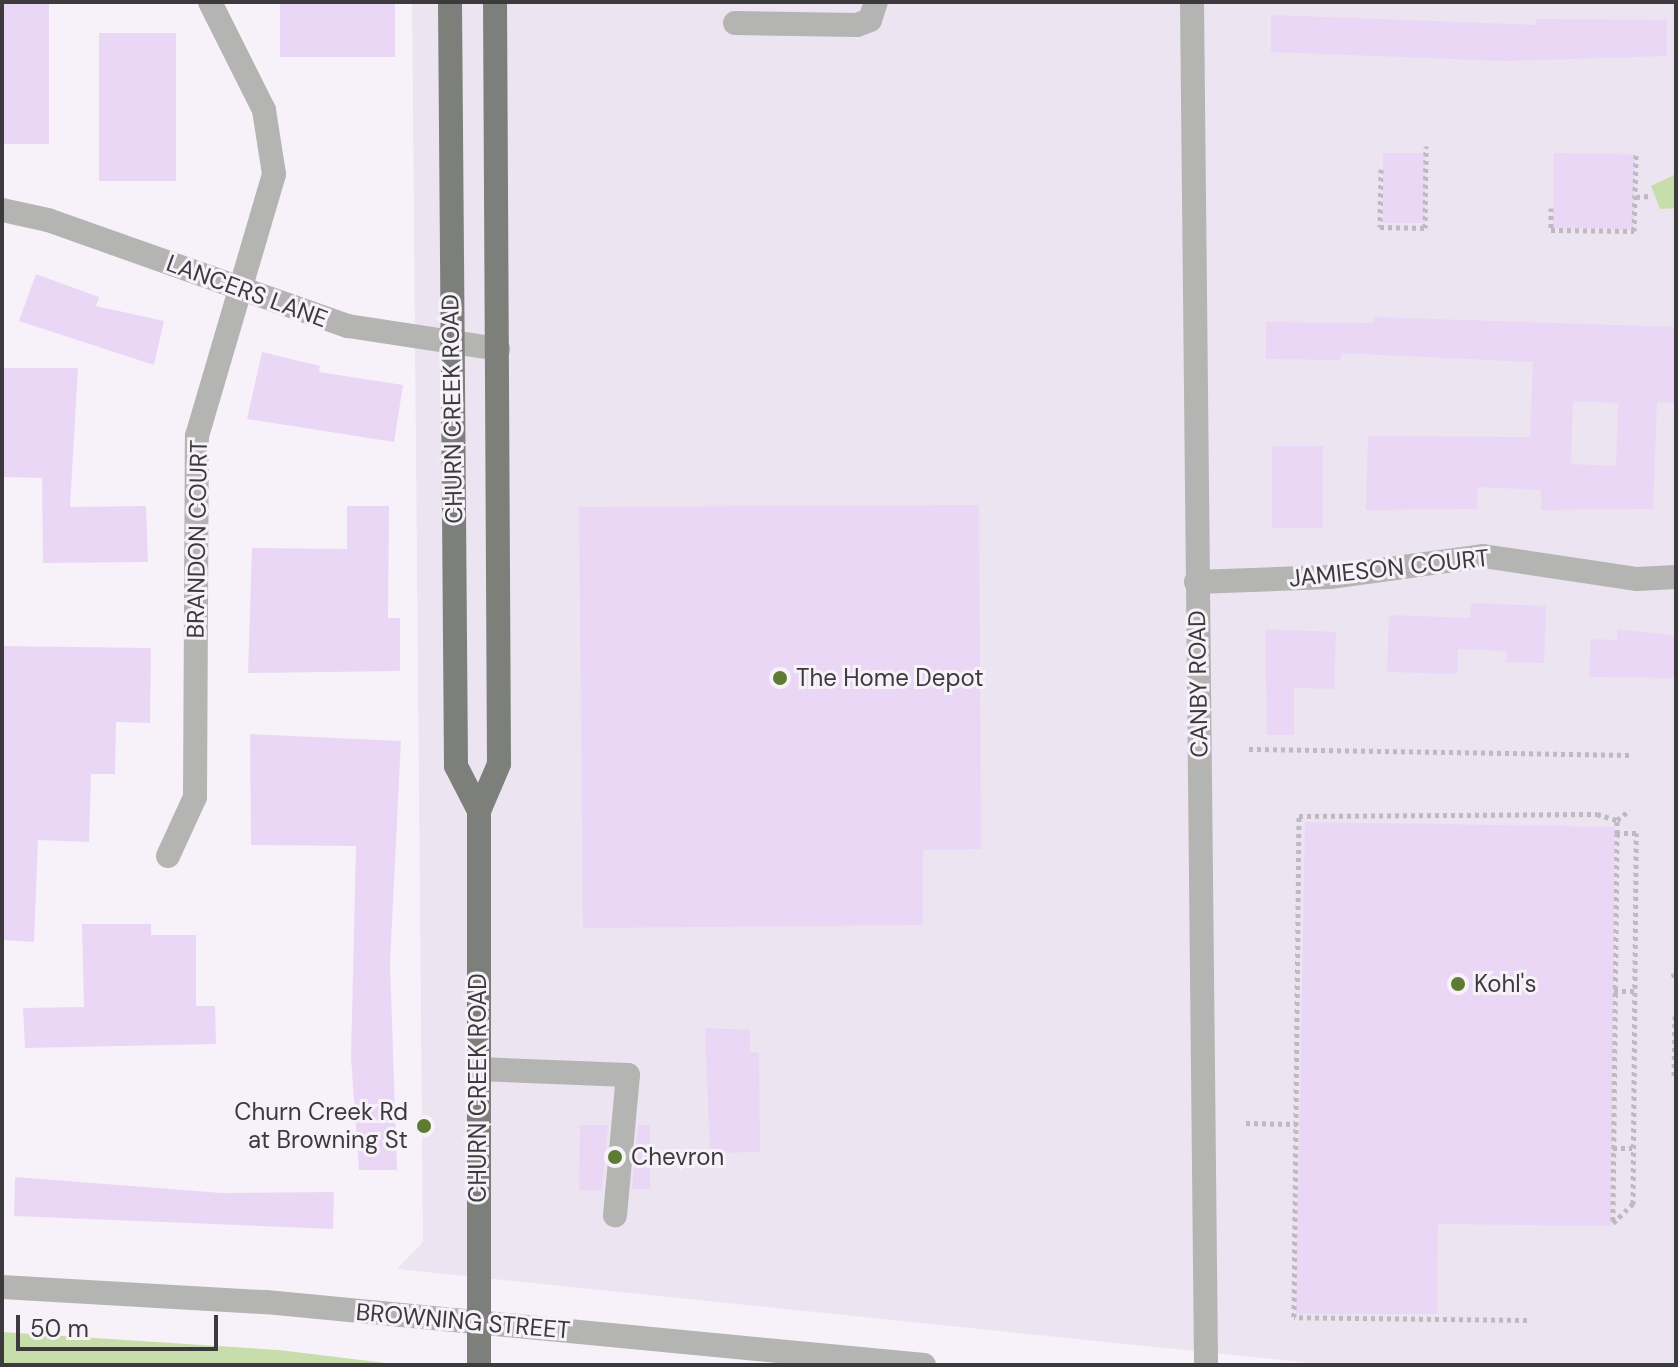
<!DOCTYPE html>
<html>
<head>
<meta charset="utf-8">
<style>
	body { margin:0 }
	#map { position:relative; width:1678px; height:1367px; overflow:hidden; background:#f7f2fa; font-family:"DM Sans",sans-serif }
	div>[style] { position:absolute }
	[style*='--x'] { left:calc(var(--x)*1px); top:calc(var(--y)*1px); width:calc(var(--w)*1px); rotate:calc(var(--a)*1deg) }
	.built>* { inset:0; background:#ece4f1 }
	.green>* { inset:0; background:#c7deac }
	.building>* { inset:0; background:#ead7f5; transform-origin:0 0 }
	.path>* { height:5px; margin-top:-2.5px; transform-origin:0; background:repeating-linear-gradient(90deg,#bebac0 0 4px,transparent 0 8px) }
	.minor>* { height:24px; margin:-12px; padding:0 12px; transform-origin:12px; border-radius:12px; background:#b4b5b2 }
	.major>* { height:24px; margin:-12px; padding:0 12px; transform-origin:12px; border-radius:12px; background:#7d807a }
	.dots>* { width:22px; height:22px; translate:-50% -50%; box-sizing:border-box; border:4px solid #f7f2fa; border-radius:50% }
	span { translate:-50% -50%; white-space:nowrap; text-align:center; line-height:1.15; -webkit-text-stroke:6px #f7f2fa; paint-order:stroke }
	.street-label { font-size:24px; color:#3c3a3d }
	.poi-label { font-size:24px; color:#3c3a3d }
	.left { translate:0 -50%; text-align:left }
	.right { translate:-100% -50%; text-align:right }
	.frame { position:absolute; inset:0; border:4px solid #3c3a3d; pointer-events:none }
	.scale { position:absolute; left:16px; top:1315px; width:202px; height:36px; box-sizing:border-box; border:4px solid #3c3a3d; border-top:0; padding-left:10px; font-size:24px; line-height:28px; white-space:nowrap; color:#3c3a3d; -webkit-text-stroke:6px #f7f2fa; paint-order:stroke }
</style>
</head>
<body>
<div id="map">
	<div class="built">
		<i style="clip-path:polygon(412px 2px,1676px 2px,1676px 1365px,1330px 1365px,397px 1269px,423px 1242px)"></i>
	</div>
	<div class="green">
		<i style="clip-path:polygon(1676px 174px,1676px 208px,1660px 209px,1651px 186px)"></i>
		<i style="clip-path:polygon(2px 1332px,279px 1350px,402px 1365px,2px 1365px)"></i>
	</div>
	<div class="building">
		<i style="left:2px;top:2px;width:47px;height:142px"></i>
		<i style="left:280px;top:2px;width:115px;height:55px"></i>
		<i style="clip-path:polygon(1271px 15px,1536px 25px,1536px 19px,1667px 20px,1667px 56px,1505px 61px,1271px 52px)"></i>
		<i style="left:99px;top:33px;width:77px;height:148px"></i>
		<i style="left:1383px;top:153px;width:42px;height:70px"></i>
		<i style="left:1554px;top:153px;width:81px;height:75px;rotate:1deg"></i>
		<i style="clip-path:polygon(36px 274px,99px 297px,96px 306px,164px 321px,154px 365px,19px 321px)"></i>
		<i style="clip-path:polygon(evenodd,1373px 317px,1676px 327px,1676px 403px,1657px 402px,1653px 509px,1541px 510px,1541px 490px,1477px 487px,1477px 509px,1366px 510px,1368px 436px,1530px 437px,1533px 362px,1341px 353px,1341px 360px,1266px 359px,1266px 322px,1373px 323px,1373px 317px,1573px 401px,1618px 403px,1616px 466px,1571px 464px,1573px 401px)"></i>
		<i style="clip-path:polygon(262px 352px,320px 366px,319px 372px,403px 385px,394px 442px,247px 419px)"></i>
		<i style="clip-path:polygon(2px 368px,78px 368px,70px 507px,146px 506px,148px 562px,43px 563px,42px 478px,2px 477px)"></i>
		<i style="left:1272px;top:446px;width:51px;height:82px"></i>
		<i style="clip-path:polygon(979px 505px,981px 849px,923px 850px,923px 925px,583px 928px,579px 507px)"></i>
		<i style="clip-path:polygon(347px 506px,389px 506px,388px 618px,400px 618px,400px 671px,248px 673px,252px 548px,347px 549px)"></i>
		<i style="clip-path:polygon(1471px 603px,1546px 606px,1544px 663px,1506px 662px,1507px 651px,1458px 649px,1457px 674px,1387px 672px,1389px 615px,1470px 618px)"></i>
		<i style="clip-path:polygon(1265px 629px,1336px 632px,1334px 689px,1294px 688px,1294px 735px,1267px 735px)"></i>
		<i style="clip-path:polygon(1617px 629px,1676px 636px,1676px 678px,1589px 677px,1591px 639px,1617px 640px)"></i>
		<i style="clip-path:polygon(2px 646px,151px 648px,150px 723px,116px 722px,115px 774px,91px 774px,89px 842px,38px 840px,34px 942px,2px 940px)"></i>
		<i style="clip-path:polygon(250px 734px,401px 741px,390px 963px,397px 1170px,359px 1170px,351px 1057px,356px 846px,251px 845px)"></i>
		<i style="clip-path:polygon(1305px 822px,1615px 827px,1611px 1226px,1438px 1224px,1437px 1314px,1296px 1314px)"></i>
		<i style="clip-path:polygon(82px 924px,151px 924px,151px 935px,196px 935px,196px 1006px,215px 1006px,216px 1044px,25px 1048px,23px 1008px,84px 1007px)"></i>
		<i style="clip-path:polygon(705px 1028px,750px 1030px,750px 1052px,759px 1053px,760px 1152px,710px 1153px)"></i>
		<i style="clip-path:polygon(580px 1125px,608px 1125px,602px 1190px,579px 1190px)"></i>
		<i style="clip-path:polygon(638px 1125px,650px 1125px,650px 1189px,632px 1189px)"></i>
		<i style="clip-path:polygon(15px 1177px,222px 1193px,334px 1192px,333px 1229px,14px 1216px)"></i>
	</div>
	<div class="path">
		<i style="--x:1381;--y:169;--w:58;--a:91"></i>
		<i style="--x:1380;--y:227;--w:45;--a:1.3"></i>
		<i style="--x:1425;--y:228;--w:82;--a:-89.3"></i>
		<i style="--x:1636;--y:197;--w:14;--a:-4"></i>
		<i style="--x:1551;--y:208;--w:22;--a:90"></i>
		<i style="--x:1551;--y:230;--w:83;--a:0.7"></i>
		<i style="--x:1634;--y:231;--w:77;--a:-88.5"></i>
		<i style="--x:1249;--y:749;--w:382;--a:0.9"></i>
		<i style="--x:1617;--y:833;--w:390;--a:90.6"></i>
		<i style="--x:1613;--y:1223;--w:28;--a:-44"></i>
		<i style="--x:1633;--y:1204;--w:371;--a:-89.5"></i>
		<i style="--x:1636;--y:833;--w:19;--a:180"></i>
		<i style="--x:1617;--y:833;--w:13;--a:-90"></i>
		<i style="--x:1617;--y:820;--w:16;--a:-38"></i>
		<i style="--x:1673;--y:973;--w:8;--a:67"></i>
		<i style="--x:1614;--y:991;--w:21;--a:0"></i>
		<i style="--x:1674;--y:1076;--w:60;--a:-89"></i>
		<i style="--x:1246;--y:1123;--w:51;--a:1.1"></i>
		<i style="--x:1613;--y:1148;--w:19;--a:0"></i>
		<i style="--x:1527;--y:1320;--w:233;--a:-179.3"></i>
		<i style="--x:1294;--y:1317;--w:501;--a:-89.43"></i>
		<i style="--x:1299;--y:816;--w:298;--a:-0.4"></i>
		<i style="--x:1597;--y:814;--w:21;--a:17"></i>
	</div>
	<div class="minor">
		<i style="--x:1192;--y:2;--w:1363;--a:89.41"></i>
		<i style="--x:735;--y:23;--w:122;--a:0.9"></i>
		<i style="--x:857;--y:25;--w:14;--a:-21"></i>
		<i style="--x:870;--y:20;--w:19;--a:-72"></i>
		<i style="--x:2;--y:210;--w:47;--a:12.3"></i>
		<i style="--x:48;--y:220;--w:318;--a:19.5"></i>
		<i style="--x:348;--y:326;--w:152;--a:8.7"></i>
		<i style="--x:1196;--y:582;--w:134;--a:-2.1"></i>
		<i style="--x:1330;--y:577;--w:154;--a:-7.8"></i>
		<i style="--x:1483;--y:556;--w:156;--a:8.5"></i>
		<i style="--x:1637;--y:579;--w:39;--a:-3"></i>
		<i style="--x:168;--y:856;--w:65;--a:-65.4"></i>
		<i style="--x:195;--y:797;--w:361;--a:-89.7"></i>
		<i style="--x:197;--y:436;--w:273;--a:-73.6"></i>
		<i style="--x:274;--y:174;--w:65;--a:-98.9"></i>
		<i style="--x:264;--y:110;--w:121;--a:-116.6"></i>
		<i style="--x:479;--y:1069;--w:149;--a:2.3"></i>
		<i style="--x:628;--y:1075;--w:141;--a:95.3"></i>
		<i style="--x:2;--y:1287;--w:264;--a:3.3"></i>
		<i style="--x:266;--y:1302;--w:661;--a:5.47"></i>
	</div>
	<div class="major">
		<i style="--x:450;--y:2;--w:764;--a:89.55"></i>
		<i style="--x:456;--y:766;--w:51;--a:62.9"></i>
		<i style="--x:479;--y:1365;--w:554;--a:-90"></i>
		<i style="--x:479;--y:811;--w:51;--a:-66.9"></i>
		<i style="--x:499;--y:764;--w:762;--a:-90.3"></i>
	</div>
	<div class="dots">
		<i style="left:780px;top:678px;background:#5d7b31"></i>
		<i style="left:1458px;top:984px;background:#5d7b31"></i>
		<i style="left:424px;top:1126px;background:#5d7b31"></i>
		<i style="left:615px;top:1157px;background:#5d7b31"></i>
	</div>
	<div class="street-label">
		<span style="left:247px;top:291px;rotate:20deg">LANCERS LANE</span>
		<span style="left:452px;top:409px;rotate:-91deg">CHURN CREEK ROAD</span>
		<span style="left:197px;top:539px;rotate:-89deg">BRANDON COURT</span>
		<span style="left:1389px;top:568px;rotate:-6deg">JAMIESON COURT</span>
		<span style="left:1198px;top:684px;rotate:-91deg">CANBY ROAD</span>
		<span style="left:478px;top:1088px;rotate:-90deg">CHURN CREEK ROAD</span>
		<span style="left:463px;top:1321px;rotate:5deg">BROWNING STREET</span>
	</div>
	<div class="poi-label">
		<span class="left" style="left:796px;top:678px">The Home Depot</span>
		<span class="left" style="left:1474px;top:984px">Kohl's</span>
		<span class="right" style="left:408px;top:1126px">Churn Creek Rd<br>at Browning St</span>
		<span class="left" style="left:631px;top:1157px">Chevron</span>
	</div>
	<div class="frame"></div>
	<div class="scale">50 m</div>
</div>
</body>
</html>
